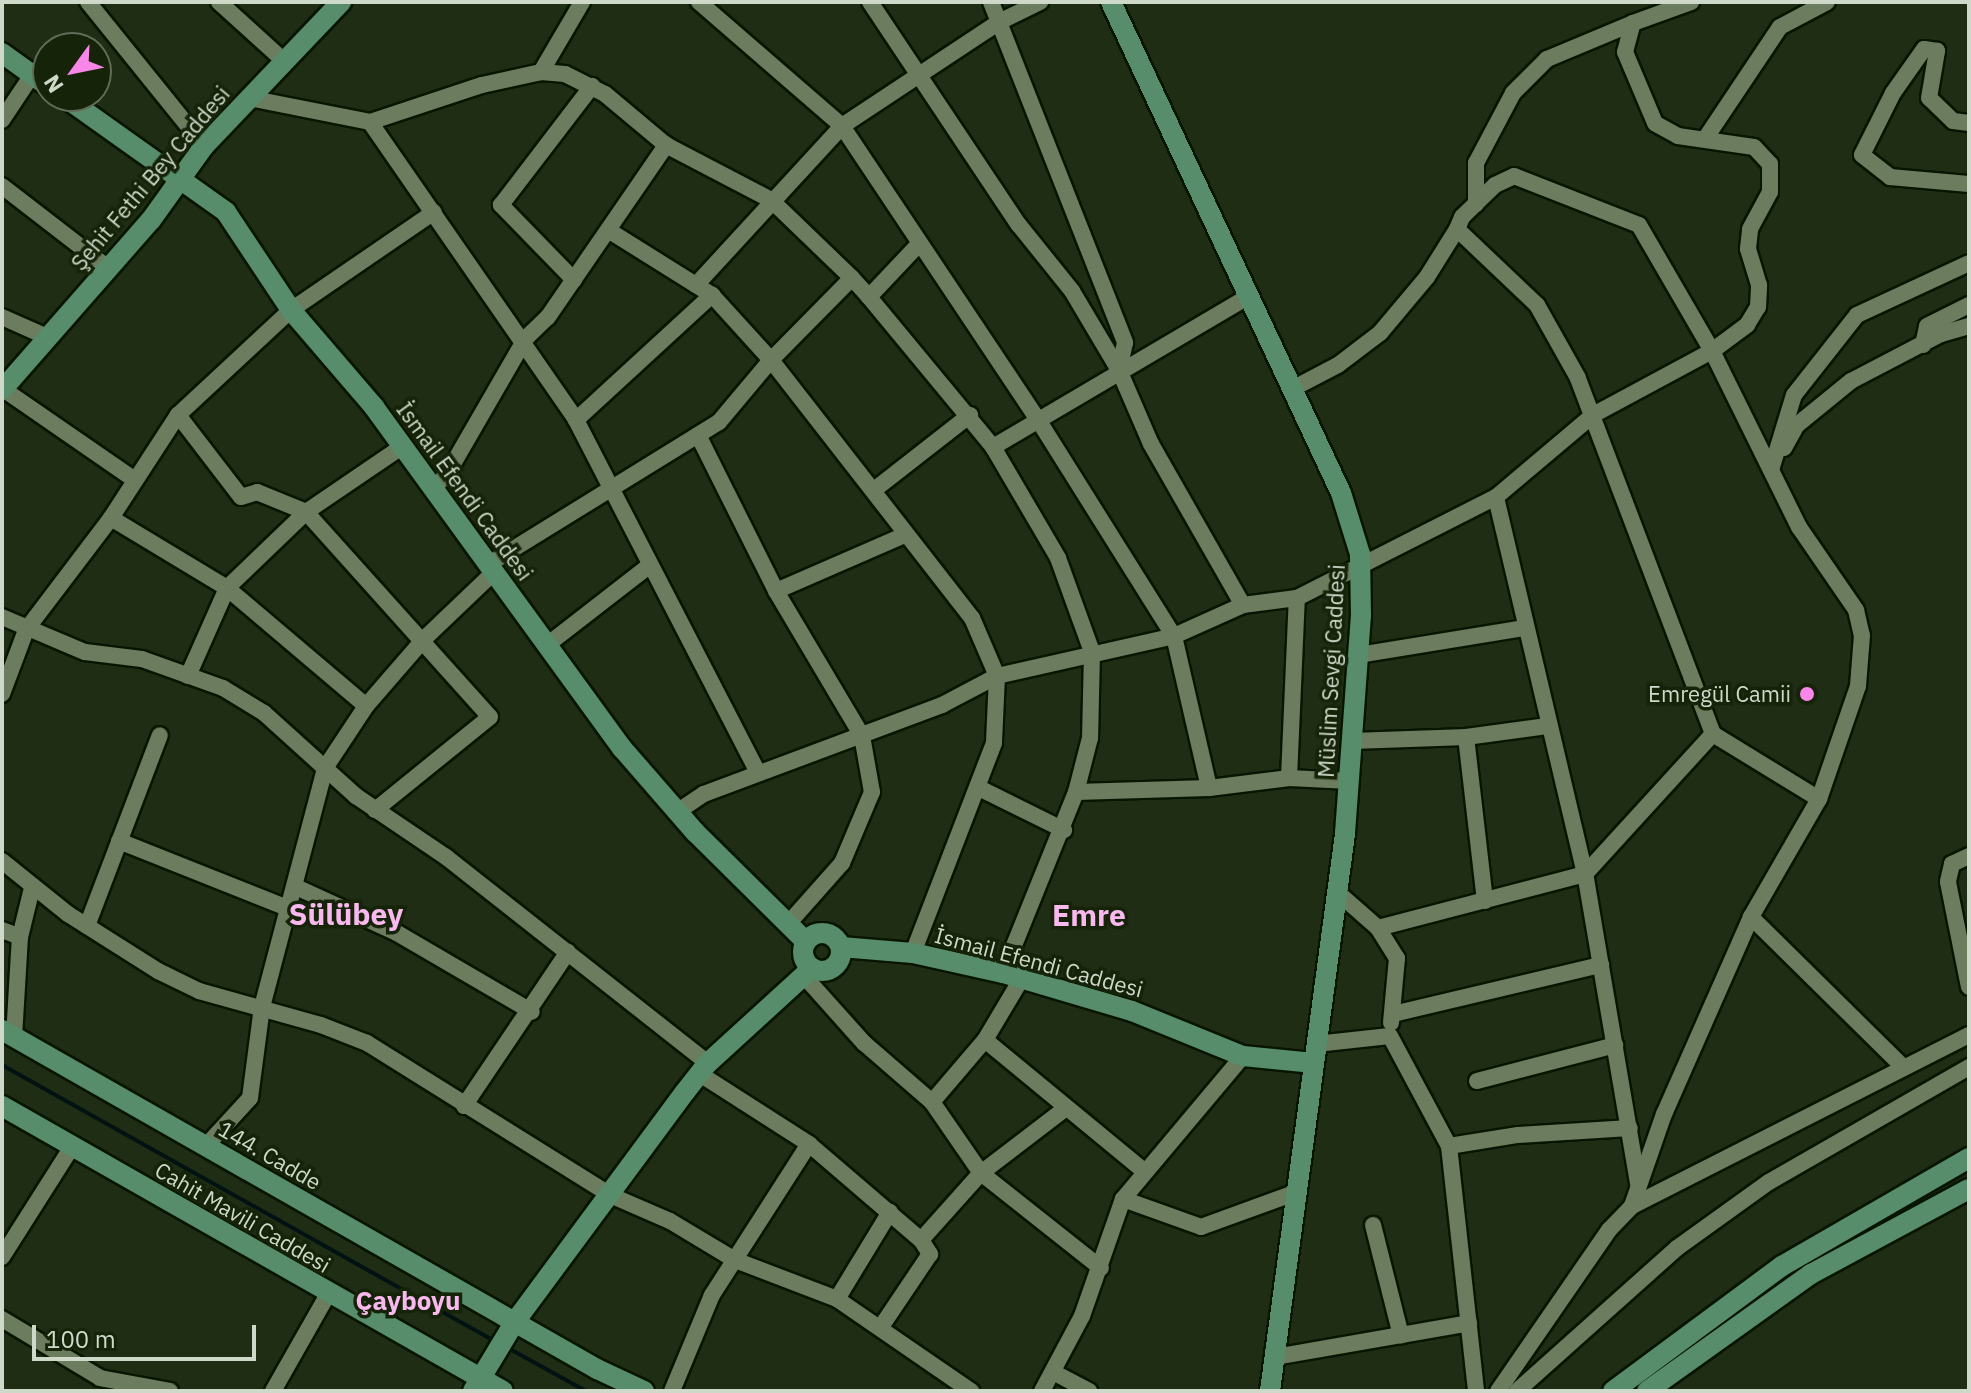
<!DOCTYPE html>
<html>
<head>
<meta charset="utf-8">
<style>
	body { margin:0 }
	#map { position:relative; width:1971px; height:1393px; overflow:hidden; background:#1e2d13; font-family:"IBM Plex Sans",sans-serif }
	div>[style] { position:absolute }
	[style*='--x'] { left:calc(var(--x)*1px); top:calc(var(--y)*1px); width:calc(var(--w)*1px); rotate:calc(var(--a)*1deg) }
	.stream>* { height:4px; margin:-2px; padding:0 2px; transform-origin:2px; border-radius:2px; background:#021213 }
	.roads { filter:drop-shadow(2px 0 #081500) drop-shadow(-2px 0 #081500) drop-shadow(0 2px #081500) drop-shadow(0 -2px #081500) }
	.street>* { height:16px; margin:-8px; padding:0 8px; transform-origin:8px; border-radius:8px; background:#6b7c5f }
	.secondary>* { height:20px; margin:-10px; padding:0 10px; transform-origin:10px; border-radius:10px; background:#578d6a }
	.secondary>.ring { margin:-10px; padding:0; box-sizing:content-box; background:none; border:20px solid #578d6a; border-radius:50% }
	.dots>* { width:22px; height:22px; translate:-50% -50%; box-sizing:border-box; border:4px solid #152309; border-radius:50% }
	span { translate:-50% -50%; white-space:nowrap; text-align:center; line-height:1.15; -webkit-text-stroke:7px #152309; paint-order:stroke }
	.street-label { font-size:22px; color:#cfd9c9 }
	.poi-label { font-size:22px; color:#cfd9c9 }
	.right { translate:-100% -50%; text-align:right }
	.quarter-label { font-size:26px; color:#f9b9ee; font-weight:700 }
	.district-label { font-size:30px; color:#f9b9ee; font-weight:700 }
	.frame { position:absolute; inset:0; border:4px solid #cfd9c9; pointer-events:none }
	.north { position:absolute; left:32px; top:32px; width:80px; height:80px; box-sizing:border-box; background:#152309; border:2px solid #5f6c56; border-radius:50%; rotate:237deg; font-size:22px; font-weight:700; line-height:32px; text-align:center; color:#cfd9c9 }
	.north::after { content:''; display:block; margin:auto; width:28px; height:36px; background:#f987e9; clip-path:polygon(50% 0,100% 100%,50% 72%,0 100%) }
	.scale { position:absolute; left:32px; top:1325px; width:224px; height:36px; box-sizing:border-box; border:4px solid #cfd9c9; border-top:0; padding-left:10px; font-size:24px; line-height:28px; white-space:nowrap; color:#cfd9c9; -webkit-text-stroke:6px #152309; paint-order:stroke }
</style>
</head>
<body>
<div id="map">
	<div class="stream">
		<i style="--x:2;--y:1065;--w:566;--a:29.28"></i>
		<i style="--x:508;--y:1348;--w:89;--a:28.9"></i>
	</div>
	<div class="roads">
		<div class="street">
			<i style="--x:88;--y:2;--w:185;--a:51.1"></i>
			<i style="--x:219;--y:2;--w:88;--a:42.2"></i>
			<i style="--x:699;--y:2;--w:189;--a:40.9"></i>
			<i style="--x:842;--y:126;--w:351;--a:56.3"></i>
			<i style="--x:1037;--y:418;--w:257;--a:57.9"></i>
			<i style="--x:1174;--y:636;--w:156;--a:77"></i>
			<i style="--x:870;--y:2;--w:268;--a:56.3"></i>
			<i style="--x:1019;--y:225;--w:85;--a:51.2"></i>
			<i style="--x:1072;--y:291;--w:92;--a:59.3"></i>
			<i style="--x:1119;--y:370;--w:81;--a:66.6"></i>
			<i style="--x:1151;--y:444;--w:185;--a:60.3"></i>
			<i style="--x:991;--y:2;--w:366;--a:68.5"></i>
			<i style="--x:1125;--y:343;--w:28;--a:103"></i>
			<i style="--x:541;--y:72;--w:81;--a:-59.6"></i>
			<i style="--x:249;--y:98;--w:123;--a:11.2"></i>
			<i style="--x:370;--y:122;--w:118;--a:-18.3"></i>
			<i style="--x:482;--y:85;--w:60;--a:-12.4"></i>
			<i style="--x:541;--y:72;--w:24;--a:5"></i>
			<i style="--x:565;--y:74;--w:45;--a:26.6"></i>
			<i style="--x:605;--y:94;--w:80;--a:39.9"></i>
			<i style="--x:666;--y:145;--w:119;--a:27.6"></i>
			<i style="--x:771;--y:200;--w:112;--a:43.9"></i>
			<i style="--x:2;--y:120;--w:54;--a:-56.3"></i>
			<i style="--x:370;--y:122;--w:362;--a:55.3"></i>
			<i style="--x:576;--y:420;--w:396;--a:62.7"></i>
			<i style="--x:1969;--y:123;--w:16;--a:-173"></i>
			<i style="--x:1953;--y:121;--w:33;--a:-136"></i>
			<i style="--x:1929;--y:98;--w:48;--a:-80.3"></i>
			<i style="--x:1937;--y:51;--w:13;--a:-171"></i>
			<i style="--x:1924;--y:49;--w:54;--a:125.2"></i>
			<i style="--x:1893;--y:93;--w:69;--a:116.6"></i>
			<i style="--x:1862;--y:155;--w:36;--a:38"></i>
			<i style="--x:1890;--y:177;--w:79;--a:5.1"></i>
			<i style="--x:1705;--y:139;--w:135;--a:-56.2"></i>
			<i style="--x:1780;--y:27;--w:53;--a:-28"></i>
			<i style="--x:2;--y:186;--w:134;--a:37.7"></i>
			<i style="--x:1476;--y:204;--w:41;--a:-90"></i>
			<i style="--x:1476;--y:163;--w:79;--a:-62.1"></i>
			<i style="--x:1513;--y:93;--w:48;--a:-45"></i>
			<i style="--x:1547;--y:59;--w:93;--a:-22.7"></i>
			<i style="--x:608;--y:230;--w:123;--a:32"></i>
			<i style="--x:712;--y:295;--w:88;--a:47.8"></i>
			<i style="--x:771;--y:360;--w:327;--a:52.1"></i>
			<i style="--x:972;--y:618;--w:63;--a:66.7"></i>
			<i style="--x:997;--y:676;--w:67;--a:92.6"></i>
			<i style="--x:994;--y:743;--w:225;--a:111.1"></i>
			<i style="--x:574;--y:280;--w:105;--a:-134.2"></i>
			<i style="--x:501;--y:205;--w:150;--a:-52.6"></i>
			<i style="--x:696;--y:285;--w:216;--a:-47.4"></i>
			<i style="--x:842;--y:126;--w:188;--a:-33.5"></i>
			<i style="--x:999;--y:22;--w:46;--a:-26"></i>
			<i style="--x:869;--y:297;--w:195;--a:50.4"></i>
			<i style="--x:993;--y:447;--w:129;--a:59.6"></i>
			<i style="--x:1058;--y:558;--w:100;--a:70.1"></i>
			<i style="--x:1092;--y:652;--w:86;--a:91.3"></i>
			<i style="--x:1090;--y:738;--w:56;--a:104.5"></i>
			<i style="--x:1076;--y:792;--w:195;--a:112"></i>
			<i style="--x:2;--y:317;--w:49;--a:24"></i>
			<i style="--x:1923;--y:345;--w:19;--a:-78"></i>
			<i style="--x:1927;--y:326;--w:47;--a:-26.6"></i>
			<i style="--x:3;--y:389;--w:160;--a:34.6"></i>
			<i style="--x:1292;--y:389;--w:52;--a:-27.6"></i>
			<i style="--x:1338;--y:365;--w:53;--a:-37.3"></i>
			<i style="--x:1380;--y:333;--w:73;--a:-50"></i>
			<i style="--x:1427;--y:277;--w:57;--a:-58"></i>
			<i style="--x:178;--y:415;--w:103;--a:52.5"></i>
			<i style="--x:241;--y:497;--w:17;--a:-17"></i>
			<i style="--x:257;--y:492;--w:53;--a:22.2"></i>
			<i style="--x:306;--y:512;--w:275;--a:48.1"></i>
			<i style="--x:490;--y:717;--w:148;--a:141"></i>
			<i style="--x:576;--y:420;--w:185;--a:-42.6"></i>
			<i style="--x:698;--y:435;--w:174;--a:63.4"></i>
			<i style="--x:776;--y:591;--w:169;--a:59.3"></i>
			<i style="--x:862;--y:736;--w:57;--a:79.9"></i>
			<i style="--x:872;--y:792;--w:77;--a:112.9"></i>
			<i style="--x:842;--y:863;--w:83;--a:131.6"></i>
			<i style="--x:993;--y:447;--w:297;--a:-30.5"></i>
			<i style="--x:1784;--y:448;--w:26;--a:-61"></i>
			<i style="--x:1797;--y:425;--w:70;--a:-39.2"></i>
			<i style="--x:1851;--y:381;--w:102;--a:-27.6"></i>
			<i style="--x:1941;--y:334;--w:29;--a:-16"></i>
			<i style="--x:1771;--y:470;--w:78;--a:-73"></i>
			<i style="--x:1794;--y:395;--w:102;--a:-51.8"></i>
			<i style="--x:1857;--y:315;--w:123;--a:-24.9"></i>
			<i style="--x:434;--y:487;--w:16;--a:-43"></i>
			<i style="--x:446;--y:476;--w:158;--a:-60"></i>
			<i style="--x:525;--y:339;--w:32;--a:-44"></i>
			<i style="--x:548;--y:317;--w:209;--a:-55.5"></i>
			<i style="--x:874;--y:490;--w:122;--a:-38"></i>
			<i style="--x:111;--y:518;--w:135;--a:31.1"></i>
			<i style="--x:227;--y:588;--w:182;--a:40.3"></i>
			<i style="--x:489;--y:564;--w:270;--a:-31.7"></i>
			<i style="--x:719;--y:422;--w:81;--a:-50"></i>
			<i style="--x:771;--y:360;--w:115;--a:-45.4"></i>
			<i style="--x:852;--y:278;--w:25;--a:48"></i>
			<i style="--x:869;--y:297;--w:71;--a:-46.7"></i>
			<i style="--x:776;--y:591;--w:141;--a:-23.5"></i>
			<i style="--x:2;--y:617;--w:90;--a:22.9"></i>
			<i style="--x:85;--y:652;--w:57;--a:7"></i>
			<i style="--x:142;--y:659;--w:86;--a:19.7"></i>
			<i style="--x:223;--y:688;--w:48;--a:31.4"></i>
			<i style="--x:264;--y:713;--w:124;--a:42.1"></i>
			<i style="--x:356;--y:796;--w:109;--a:34.1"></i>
			<i style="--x:446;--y:857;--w:333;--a:38.2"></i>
			<i style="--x:547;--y:645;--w:129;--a:-37.8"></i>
			<i style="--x:1358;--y:655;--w:169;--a:-9.2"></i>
			<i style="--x:188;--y:676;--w:96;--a:-66.1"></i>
			<i style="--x:227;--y:588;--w:110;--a:-43.9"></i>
			<i style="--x:306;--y:512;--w:117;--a:-34.2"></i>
			<i style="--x:2;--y:694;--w:68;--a:-69.4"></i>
			<i style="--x:26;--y:630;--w:141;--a:-52.8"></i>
			<i style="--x:111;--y:518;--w:123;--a:-57"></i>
			<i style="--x:178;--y:415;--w:154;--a:-42.9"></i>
			<i style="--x:291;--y:310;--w:173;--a:-34.4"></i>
			<i style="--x:1713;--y:734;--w:124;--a:31.5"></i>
			<i style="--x:1353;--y:741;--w:113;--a:-2"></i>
			<i style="--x:1289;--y:778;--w:180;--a:-87.5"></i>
			<i style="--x:979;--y:788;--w:95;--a:26.3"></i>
			<i style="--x:1076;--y:792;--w:133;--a:-1.7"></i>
			<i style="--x:1209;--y:788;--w:81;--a:-7.1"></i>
			<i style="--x:1289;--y:778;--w:61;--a:2.8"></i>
			<i style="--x:677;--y:812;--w:32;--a:-34"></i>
			<i style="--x:704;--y:794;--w:254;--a:-20.5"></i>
			<i style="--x:942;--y:705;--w:62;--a:-27.8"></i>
			<i style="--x:997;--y:676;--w:181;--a:-12.7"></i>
			<i style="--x:1174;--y:636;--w:76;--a:-24.2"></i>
			<i style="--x:1243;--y:605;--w:54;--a:-7.4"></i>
			<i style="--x:1297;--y:598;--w:223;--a:-26.9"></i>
			<i style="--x:119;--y:841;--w:184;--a:21.7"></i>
			<i style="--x:1969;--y:856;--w:19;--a:155"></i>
			<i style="--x:1952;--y:864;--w:18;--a:103"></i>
			<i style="--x:1948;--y:882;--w:107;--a:78.7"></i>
			<i style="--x:2;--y:861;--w:85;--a:38.8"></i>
			<i style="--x:68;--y:914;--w:107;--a:32.3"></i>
			<i style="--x:158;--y:971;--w:46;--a:26"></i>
			<i style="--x:199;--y:991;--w:127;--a:15.6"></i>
			<i style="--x:321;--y:1025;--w:49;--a:21.4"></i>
			<i style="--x:367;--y:1043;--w:287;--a:32"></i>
			<i style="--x:610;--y:1195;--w:65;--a:23.4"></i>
			<i style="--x:670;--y:1221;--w:76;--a:31"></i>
			<i style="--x:735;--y:1260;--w:109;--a:20.9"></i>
			<i style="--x:837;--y:1299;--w:163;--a:34.5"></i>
			<i style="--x:296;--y:887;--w:111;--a:24.5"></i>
			<i style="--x:397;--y:933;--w:156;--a:30.3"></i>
			<i style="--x:1337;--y:892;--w:55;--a:41.3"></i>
			<i style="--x:1378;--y:928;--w:36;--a:58"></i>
			<i style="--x:1397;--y:958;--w:65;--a:95.3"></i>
			<i style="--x:1485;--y:901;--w:165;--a:-96.6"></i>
			<i style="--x:1466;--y:737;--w:82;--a:-7.7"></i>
			<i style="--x:1751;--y:917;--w:214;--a:44.6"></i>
			<i style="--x:87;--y:926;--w:204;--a:-69.1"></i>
			<i style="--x:1378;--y:928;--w:214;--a:-14.6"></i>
			<i style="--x:1585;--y:874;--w:190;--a:-47.6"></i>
			<i style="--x:1713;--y:734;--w:381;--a:-110.8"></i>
			<i style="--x:1578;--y:378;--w:84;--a:-119.3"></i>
			<i style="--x:1537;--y:305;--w:110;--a:-136.5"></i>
			<i style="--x:1457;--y:229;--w:13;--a:-67"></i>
			<i style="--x:1462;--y:217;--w:46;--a:-44.1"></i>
			<i style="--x:1495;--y:185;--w:21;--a:-25"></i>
			<i style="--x:1514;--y:176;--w:134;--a:21.4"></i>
			<i style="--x:1639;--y:225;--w:146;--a:59.9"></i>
			<i style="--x:1712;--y:351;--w:196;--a:63.7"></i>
			<i style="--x:1799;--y:527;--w:101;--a:55.5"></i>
			<i style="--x:1856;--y:610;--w:26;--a:77"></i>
			<i style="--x:1862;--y:635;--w:51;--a:94.5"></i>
			<i style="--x:1858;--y:686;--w:120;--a:109"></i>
			<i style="--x:1819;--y:799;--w:136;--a:120"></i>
			<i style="--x:1751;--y:917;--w:215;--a:113.8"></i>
			<i style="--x:1664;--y:1114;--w:97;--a:109.2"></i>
			<i style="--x:2;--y:930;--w:19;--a:21"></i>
			<i style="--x:804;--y:976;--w:90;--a:48.2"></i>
			<i style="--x:864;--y:1043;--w:90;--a:40.9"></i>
			<i style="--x:932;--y:1102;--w:86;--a:55.4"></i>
			<i style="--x:981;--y:1173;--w:153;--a:38.4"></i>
			<i style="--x:1393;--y:1014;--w:214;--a:-13.3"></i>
			<i style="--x:14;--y:1037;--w:100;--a:-86.6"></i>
			<i style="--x:20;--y:937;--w:50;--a:-76.2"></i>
			<i style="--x:985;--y:1040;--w:206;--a:39.5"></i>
			<i style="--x:1316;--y:1044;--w:74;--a:-6.2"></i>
			<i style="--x:1390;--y:1036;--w:125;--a:61.8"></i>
			<i style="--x:1449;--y:1146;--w:70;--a:-9.1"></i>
			<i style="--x:1518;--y:1135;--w:112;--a:-3.6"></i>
			<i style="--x:700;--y:1074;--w:130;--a:32.7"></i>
			<i style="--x:809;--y:1144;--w:148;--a:40.6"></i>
			<i style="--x:921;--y:1240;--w:17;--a:57"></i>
			<i style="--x:930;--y:1254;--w:88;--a:123.9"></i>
			<i style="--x:1477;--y:1081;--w:143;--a:-14.6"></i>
			<i style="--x:932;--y:1102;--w:82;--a:-49.5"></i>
			<i style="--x:985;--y:1040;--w:72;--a:-59.2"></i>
			<i style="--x:464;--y:1106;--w:186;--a:-56"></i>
			<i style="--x:206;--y:1146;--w:65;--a:-47.5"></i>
			<i style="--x:250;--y:1098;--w:92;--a:-82.5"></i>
			<i style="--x:262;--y:1007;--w:247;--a:-75.2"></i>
			<i style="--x:325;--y:768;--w:74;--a:-56.5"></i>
			<i style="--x:366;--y:706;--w:89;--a:-49.1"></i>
			<i style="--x:424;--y:639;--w:97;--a:-43.7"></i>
			<i style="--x:1449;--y:1146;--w:246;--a:83.7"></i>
			<i style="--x:1638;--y:1183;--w:314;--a:-99.7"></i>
			<i style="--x:1585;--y:874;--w:387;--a:-103.3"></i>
			<i style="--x:1496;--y:497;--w:127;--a:-40.2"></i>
			<i style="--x:1593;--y:415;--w:135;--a:-28.3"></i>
			<i style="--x:1712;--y:351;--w:44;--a:-36.6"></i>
			<i style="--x:1747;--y:325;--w:21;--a:-59"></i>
			<i style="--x:1758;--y:307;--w:22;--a:-87"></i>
			<i style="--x:1759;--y:285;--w:38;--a:-107"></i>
			<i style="--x:1748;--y:249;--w:20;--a:-84"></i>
			<i style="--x:1750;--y:229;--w:42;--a:-61.6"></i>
			<i style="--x:1770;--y:192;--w:28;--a:-90"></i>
			<i style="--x:1770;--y:164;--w:23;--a:-133"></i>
			<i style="--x:1754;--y:147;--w:77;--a:-171.8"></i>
			<i style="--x:1678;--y:136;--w:26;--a:-151"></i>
			<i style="--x:1655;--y:123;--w:77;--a:-112.9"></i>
			<i style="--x:1625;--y:52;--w:30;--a:-75"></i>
			<i style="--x:1633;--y:23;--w:62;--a:-19.9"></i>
			<i style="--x:1123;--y:1199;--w:83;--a:19.7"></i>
			<i style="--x:1201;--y:1227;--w:102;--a:-20"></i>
			<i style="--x:1373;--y:1225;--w:114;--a:75.8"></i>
			<i style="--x:921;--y:1240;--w:90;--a:-48.2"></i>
			<i style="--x:981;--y:1173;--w:107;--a:-37.4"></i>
			<i style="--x:2;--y:1257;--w:133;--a:-57.6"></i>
			<i style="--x:837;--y:1299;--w:102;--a:-58.7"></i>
			<i style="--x:2;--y:1319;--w:114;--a:31"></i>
			<i style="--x:100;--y:1378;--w:71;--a:10.5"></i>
			<i style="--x:1275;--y:1357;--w:197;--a:-9.9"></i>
			<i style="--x:1053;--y:1372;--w:41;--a:27.8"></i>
			<i style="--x:273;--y:1391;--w:112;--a:-60.4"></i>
			<i style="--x:672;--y:1391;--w:104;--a:-67.4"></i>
			<i style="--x:712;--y:1295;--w:179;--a:-57.3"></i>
			<i style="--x:1042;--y:1391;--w:85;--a:-61.9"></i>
			<i style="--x:1082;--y:1316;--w:124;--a:-70.7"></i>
			<i style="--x:1123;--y:1199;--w:187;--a:-50"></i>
			<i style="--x:1498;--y:1391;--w:196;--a:-55.4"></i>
			<i style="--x:1609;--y:1230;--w:33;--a:-46"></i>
			<i style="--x:1632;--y:1206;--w:378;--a:-26.9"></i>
			<i style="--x:1517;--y:1391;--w:215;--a:-41.8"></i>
			<i style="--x:1677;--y:1248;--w:113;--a:-35.7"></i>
			<i style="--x:1769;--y:1182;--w:231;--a:-29.9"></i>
		</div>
		<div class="secondary">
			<i style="--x:1111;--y:2;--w:542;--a:64.9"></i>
			<i style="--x:1341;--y:493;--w:64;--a:72.7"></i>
			<i style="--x:1360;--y:554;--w:61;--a:89.1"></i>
			<i style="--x:1361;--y:615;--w:220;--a:94.2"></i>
			<i style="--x:1345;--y:834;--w:562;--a:97.67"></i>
			<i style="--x:2;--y:53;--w:57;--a:35.7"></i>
			<i style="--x:63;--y:96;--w:200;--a:35.4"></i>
			<i style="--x:226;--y:212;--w:118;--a:56.4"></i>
			<i style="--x:291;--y:310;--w:128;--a:49.4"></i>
			<i style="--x:374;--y:407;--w:422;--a:54"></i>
			<i style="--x:622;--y:748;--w:111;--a:49"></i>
			<i style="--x:695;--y:832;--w:156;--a:44.7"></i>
			<i style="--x:2;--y:390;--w:226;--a:-48.8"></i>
			<i style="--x:151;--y:220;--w:91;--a:-54.4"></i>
			<i style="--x:204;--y:146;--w:199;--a:-46.4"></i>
			<i class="ring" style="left:803px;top:933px;width:18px;height:18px"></i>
			<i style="--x:841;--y:947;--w:72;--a:4.8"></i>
			<i style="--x:913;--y:953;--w:92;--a:12.5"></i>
			<i style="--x:1003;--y:973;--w:134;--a:16.4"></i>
			<i style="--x:1132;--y:1011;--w:120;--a:22.1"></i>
			<i style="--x:1243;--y:1056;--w:71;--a:5.6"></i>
			<i style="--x:2;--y:1030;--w:685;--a:29.67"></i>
			<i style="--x:597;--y:1369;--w:52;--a:25.1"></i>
			<i style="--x:2;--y:1106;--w:576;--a:29.63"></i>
			<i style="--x:473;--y:1391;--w:79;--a:-58.9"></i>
			<i style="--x:514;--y:1323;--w:287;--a:-53.5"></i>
			<i style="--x:685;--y:1092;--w:37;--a:-52"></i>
			<i style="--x:708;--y:1063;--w:141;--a:-42.4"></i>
			<i style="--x:1613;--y:1391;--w:210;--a:-36.5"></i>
			<i style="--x:1782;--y:1266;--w:216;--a:-30"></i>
			<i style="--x:1647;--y:1391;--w:201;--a:-35.5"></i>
			<i style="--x:1811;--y:1274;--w:179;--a:-28.3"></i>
		</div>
	</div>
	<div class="dots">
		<i style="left:1807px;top:694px;background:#f987e9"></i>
	</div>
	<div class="street-label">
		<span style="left:150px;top:178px;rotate:-50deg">Şehit Fethi Bey Caddesi</span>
		<span style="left:465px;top:491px;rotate:54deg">İsmail Efendi Caddesi</span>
		<span style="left:1331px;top:671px;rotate:-87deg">Müslim Sevgi Caddesi</span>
		<span style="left:1039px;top:962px;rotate:15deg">İsmail Efendi Caddesi</span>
		<span style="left:270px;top:1155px;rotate:30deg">144. Cadde</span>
		<span style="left:243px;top:1217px;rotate:30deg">Cahit Mavili Caddesi</span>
	</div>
	<div class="poi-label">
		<span class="right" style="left:1791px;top:694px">Emregül Camii</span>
	</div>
	<div class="quarter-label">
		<span style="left:408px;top:1301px">Çayboyu</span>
	</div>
	<div class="district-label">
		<span style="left:346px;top:914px">Sülübey</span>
		<span style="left:1089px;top:915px">Emre</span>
	</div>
	<div class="frame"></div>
	<div class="north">N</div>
	<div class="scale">100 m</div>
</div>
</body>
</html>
